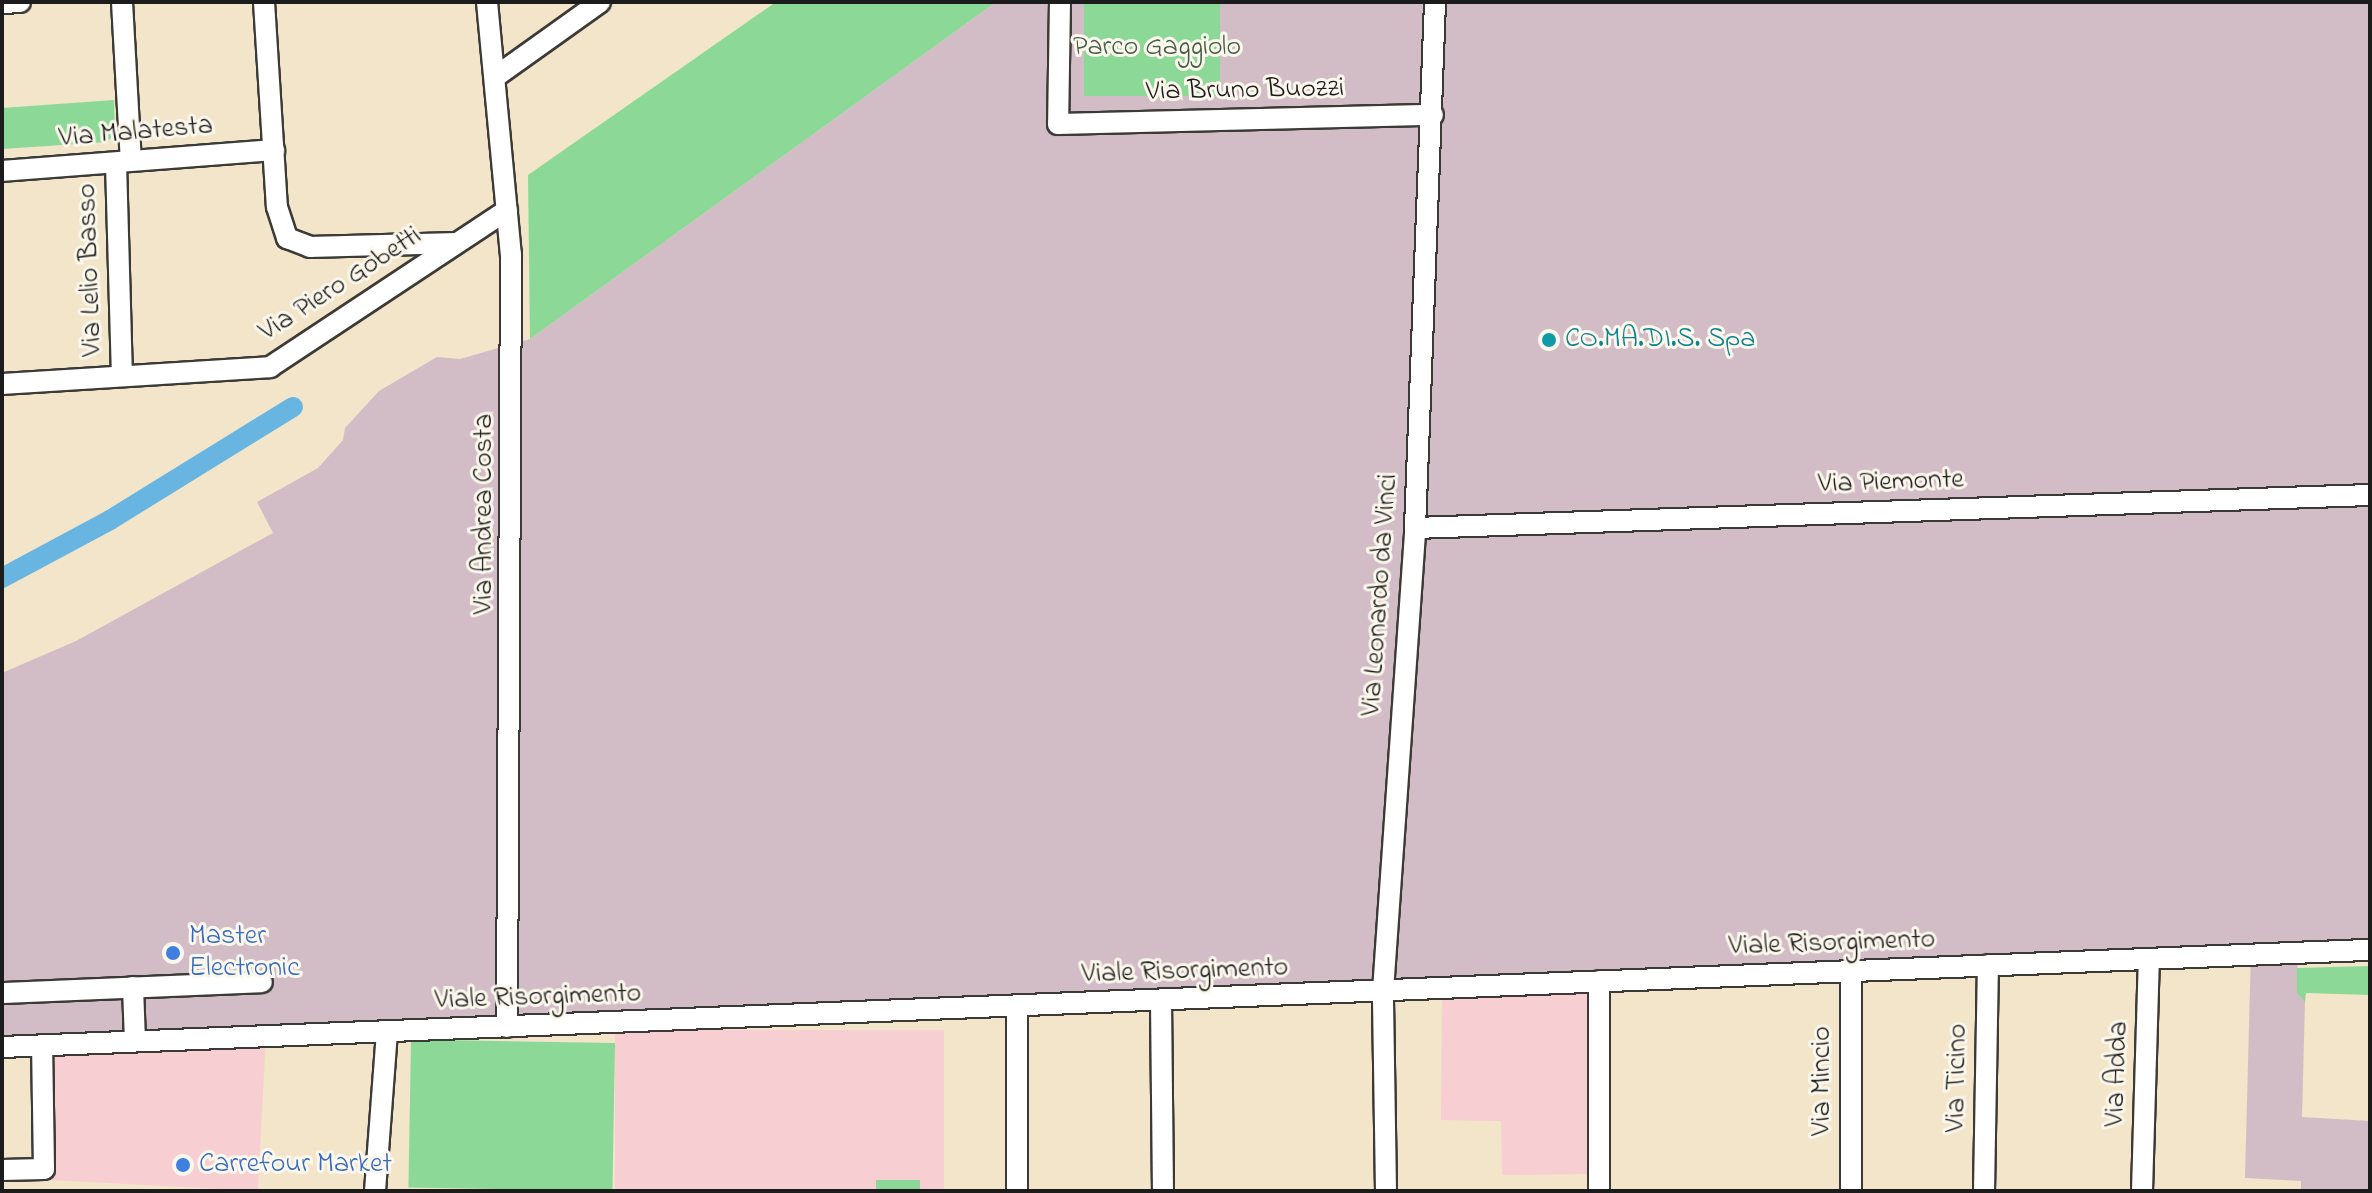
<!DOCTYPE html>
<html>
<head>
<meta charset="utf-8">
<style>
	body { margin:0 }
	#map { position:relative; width:2372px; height:1193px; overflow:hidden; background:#f2e5c9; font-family:"Indie Flower",sans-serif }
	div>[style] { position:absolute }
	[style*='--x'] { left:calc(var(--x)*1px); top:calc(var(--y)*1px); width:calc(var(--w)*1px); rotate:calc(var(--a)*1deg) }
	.built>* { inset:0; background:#f7cfd2; transform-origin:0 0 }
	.industrial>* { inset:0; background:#d2bdc6 }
	.green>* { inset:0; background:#8cd896; transform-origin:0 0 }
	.canal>* { height:20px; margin:-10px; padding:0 10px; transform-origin:10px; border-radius:10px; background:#68b5e2 }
	.roads { filter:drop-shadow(2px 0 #3c3a36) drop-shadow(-2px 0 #3c3a36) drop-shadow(0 2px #3c3a36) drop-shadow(0 -2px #3c3a36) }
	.minor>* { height:20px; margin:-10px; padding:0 10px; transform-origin:10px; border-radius:10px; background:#fff }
	.dots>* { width:22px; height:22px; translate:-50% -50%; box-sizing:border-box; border:4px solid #fbf7ec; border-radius:50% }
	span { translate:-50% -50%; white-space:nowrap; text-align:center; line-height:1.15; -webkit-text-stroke:6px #fbf7ec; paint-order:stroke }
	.park-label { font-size:28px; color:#435e47 }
	.street-label { font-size:28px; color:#1c1c1c }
	.culture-label { font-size:28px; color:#0d838f }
	.left { translate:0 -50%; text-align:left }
	.shop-label { font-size:28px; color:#366cbe }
	.frame { position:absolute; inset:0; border:4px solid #1c1c1c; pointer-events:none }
</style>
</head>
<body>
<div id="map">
	<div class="built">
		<i style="clip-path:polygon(1596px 983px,1594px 1174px,1502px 1175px,1501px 1121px,1441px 1120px,1442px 990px)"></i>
		<i style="left:944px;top:1030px;width:161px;height:329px;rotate:90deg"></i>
		<i style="left:266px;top:1036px;width:155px;height:213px;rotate:93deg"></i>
	</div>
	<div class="industrial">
		<i style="clip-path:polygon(996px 2px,1084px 2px,1084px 96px,1216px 92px,1220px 2px,2370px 2px,2370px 944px,2298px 947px,2297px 992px,2305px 1002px,2302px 1117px,2370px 1121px,2370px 1191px,2301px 1191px,2301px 1181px,2245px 1178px,2251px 949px,2px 1042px,2px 673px,76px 641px,273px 533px,257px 502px,318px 468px,343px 440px,345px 428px,379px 391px,437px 357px,460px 359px,530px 339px)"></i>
	</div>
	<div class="green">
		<i style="clip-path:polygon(776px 2px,996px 2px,530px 339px,528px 175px)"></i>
		<i style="left:1084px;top:2px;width:136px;height:94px"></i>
		<i style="clip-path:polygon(114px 100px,115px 133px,107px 142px,2px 149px,2px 108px)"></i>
		<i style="clip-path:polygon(2370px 966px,2370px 995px,2306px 993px,2305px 1002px,2297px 993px,2297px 968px)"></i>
		<i style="left:615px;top:1043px;width:148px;height:204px;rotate:91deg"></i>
		<i style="left:876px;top:1180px;width:44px;height:11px"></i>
	</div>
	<div class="canal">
		<i style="--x:2;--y:578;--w:123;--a:-28.2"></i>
		<i style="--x:110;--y:520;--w:215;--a:-31.7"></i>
	</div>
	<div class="roads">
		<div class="minor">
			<i style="--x:122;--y:2;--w:159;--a:86.8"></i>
			<i style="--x:264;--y:2;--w:205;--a:86.4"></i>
			<i style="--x:277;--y:207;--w:33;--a:72"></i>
			<i style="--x:287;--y:238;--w:25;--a:21"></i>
			<i style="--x:310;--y:247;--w:146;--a:-1.6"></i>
			<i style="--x:487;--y:2;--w:253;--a:84.6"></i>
			<i style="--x:511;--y:254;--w:773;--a:90.3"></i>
			<i style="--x:1060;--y:2;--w:122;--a:90.9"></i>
			<i style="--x:1058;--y:124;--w:375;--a:-1.4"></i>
			<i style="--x:2;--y:3;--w:18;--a:-3"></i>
			<i style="--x:495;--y:77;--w:129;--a:-35.5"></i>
			<i style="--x:116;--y:163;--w:212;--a:88.4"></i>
			<i style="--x:2;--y:171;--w:273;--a:-4.4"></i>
			<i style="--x:2;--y:384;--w:269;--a:-3.6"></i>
			<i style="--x:270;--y:367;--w:284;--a:-33.5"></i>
			<i style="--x:1415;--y:528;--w:956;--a:-1.98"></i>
			<i style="--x:133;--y:987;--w:54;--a:87.9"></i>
			<i style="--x:2;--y:993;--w:260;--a:-2.4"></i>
			<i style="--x:1161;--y:1001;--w:190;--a:89.4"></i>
			<i style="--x:1017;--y:1007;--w:184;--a:90"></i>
			<i style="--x:2;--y:1047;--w:2370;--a:-2.35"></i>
			<i style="--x:2;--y:1170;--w:42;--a:-1.4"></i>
			<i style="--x:44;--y:1169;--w:124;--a:-90.9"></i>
			<i style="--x:375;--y:1191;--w:160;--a:-85.7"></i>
			<i style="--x:1386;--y:1191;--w:200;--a:-90.9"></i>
			<i style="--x:1383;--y:991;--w:464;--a:-86"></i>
			<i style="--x:1415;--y:528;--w:526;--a:-87.82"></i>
			<i style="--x:1599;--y:1191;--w:210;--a:-90"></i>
			<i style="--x:1851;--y:1191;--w:220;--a:-90"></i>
			<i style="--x:1984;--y:1191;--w:226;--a:-89"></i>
			<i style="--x:2142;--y:1191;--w:232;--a:-88.3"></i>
		</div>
	</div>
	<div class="dots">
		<i style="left:1549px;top:340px;background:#0f9aa8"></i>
		<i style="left:173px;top:953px;background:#3f7fe0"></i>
		<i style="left:183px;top:1165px;background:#3f7fe0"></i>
	</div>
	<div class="park-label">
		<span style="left:1157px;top:48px">Parco Gaggiolo</span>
	</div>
	<div class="street-label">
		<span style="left:1245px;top:91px;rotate:-1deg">Via Bruno Buozzi</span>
		<span style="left:136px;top:133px;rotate:-5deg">Via Malatesta</span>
		<span style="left:91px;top:270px;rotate:-92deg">Via Lelio Basso</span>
		<span style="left:341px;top:285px;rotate:-33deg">Via Piero Gobetti</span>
		<span style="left:1891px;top:483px;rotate:-2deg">Via Piemonte</span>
		<span style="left:485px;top:514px;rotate:-90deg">Via Andrea Costa</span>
		<span style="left:1381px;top:595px;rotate:-86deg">Via Leonardo da Vinci</span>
		<span style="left:1832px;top:944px;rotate:-2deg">Viale Risorgimento</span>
		<span style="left:1185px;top:972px;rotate:-2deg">Viale Risorgimento</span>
		<span style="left:538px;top:998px;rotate:-2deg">Viale Risorgimento</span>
		<span style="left:2118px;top:1074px;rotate:-88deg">Via Adda</span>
		<span style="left:1958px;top:1078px;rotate:-89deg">Via Ticino</span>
		<span style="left:1823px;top:1081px;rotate:-90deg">Via Mincio</span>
	</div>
	<div class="culture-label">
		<span class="left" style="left:1565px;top:340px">CO.MA.DI.S. Spa</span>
	</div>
	<div class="shop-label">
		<span class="left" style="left:189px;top:953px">Master<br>Electronic</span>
		<span class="left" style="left:199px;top:1165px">Carrefour Market</span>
	</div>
	<div class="frame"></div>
</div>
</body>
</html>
